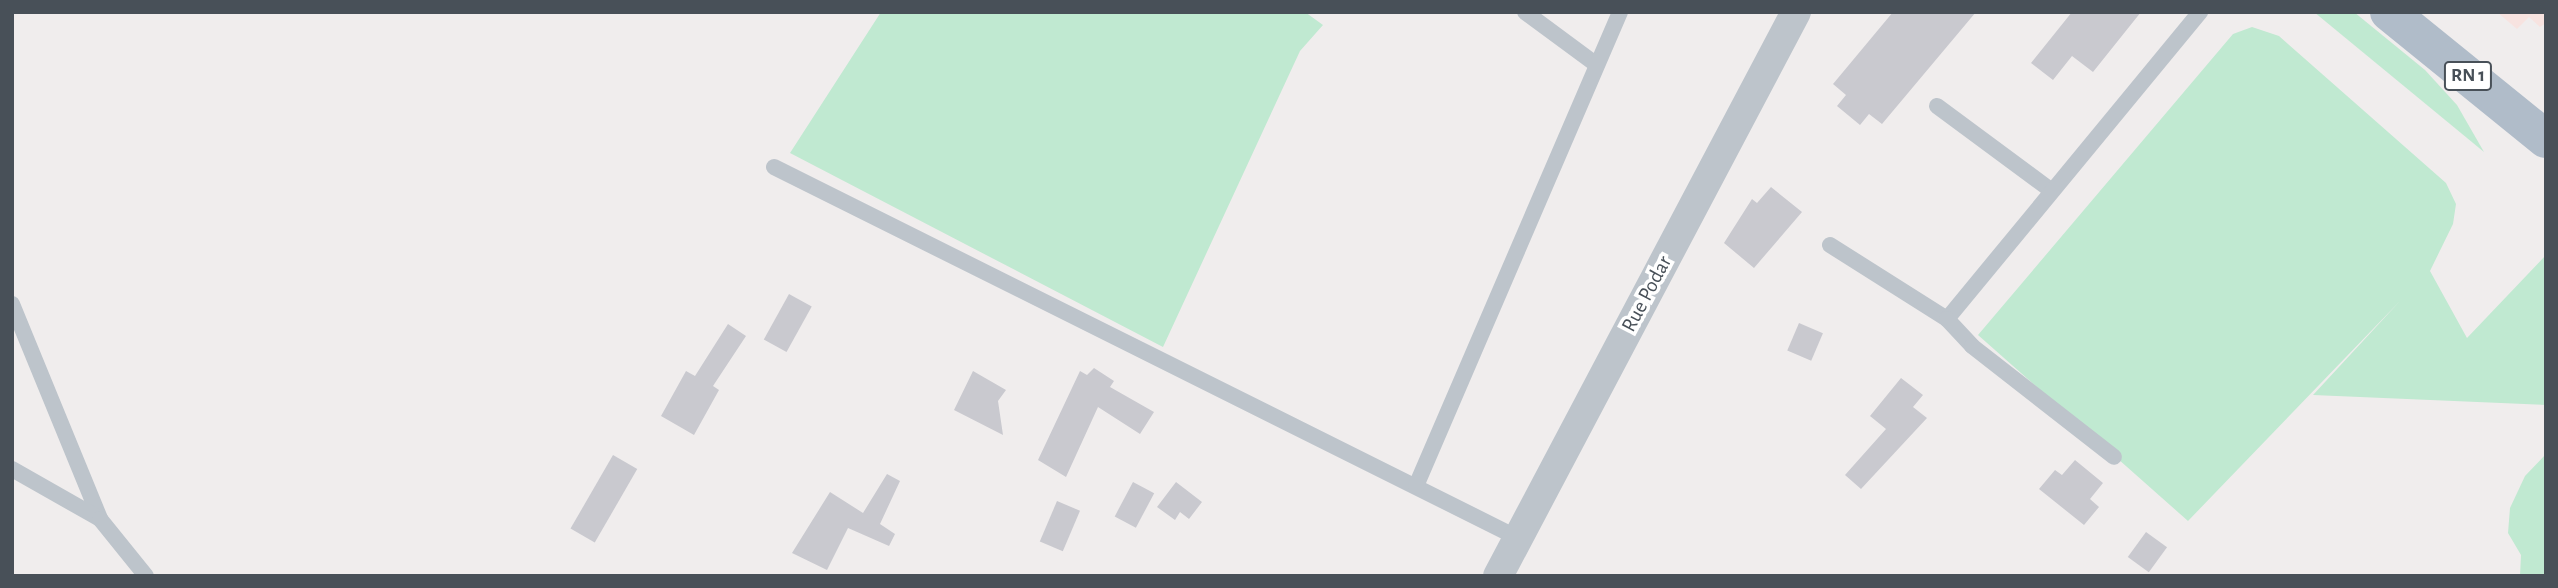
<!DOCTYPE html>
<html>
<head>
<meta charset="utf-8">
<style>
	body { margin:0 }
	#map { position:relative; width:2558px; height:588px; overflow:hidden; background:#f0eded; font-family:"Alegreya Sans",sans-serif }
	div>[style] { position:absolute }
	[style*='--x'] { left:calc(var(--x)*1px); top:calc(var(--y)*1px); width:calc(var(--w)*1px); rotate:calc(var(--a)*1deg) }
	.medical>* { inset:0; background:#f7e3e0 }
	.green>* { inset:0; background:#c0e9d1 }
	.building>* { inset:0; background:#c9c9cf; transform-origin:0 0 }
	.lane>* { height:16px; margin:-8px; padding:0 8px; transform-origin:8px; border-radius:8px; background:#bdc4cb }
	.street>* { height:30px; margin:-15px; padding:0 15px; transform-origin:15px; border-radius:15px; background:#bdc4cb }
	.primary>* { height:38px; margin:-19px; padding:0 19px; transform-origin:19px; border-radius:19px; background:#b0bcc9 }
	span { translate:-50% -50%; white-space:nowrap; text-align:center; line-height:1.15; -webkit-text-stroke:7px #fff; paint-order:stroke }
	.shield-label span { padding:2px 5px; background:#fff; border:2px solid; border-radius:5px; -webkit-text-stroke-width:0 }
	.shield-label { font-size:19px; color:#485058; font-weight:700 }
	.street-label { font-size:21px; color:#485058 }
	.frame { position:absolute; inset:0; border:14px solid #485058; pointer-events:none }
</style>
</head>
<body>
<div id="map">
	<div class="medical">
		<i style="clip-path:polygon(2497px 12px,2546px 12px,2546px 23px,2540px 27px,2529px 17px,2517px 29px)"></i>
	</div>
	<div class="green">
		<i style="clip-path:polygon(881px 12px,1305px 12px,1323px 25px,1300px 51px,1163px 347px,790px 153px)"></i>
		<i style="clip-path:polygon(2314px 12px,2354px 12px,2425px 70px,2457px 105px,2484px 152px)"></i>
		<i style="clip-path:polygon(2252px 27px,2279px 36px,2446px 183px,2456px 204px,2453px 224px,2430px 271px,2467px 338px,2546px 255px,2546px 405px,2313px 395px,2400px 301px,2188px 521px,1978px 335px,2233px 34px)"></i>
		<i style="clip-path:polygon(2546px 454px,2546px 576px,2520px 576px,2521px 555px,2508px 533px,2510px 508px,2525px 476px)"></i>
	</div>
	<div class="building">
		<i style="clip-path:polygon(1893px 12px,1976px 12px,1882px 124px,1869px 114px,1860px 125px,1837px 106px,1846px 95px,1833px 84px)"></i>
		<i style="clip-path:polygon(2072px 12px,2141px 12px,2093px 72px,2072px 56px,2053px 80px,2031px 63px)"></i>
		<i style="clip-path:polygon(1771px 187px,1802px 212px,1754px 268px,1724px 243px,1752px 199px,1757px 203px)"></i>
		<i style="left:789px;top:294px;width:26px;height:52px;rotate:29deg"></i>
		<i style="left:1799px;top:323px;width:26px;height:30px;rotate:23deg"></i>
		<i style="clip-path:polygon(728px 324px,746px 336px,713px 386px,719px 390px,694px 435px,661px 416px,686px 371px,695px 376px)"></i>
		<i style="clip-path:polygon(1094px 368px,1114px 381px,1110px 387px,1154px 412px,1140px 434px,1098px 407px,1066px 477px,1038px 460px,1080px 371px,1087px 375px)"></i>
		<i style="clip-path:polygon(973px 371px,1006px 390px,998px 401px,1003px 435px,954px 410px)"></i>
		<i style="clip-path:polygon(1901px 378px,1923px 395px,1913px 407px,1927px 418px,1861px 489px,1845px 475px,1886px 429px,1870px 416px)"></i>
		<i style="left:613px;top:455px;width:28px;height:85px;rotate:30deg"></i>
		<i style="clip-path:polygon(2075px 460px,2103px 483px,2090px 499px,2099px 507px,2084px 525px,2039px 489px,2055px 470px,2062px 475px)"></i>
		<i style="clip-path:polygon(887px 474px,900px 481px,880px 524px,895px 534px,889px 546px,848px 528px,827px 570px,792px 553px,830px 492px,863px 513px)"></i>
		<i style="left:1133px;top:482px;width:24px;height:39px;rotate:28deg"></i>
		<i style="clip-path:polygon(1176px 482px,1202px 502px,1189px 519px,1180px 512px,1175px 520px,1157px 507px)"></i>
		<i style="left:1057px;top:501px;width:25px;height:44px;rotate:23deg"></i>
		<i style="left:2146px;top:532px;width:26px;height:31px;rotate:36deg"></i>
	</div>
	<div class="lane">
		<i style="--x:1525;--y:12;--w:89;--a:36.4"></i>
		<i style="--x:1937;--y:106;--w:139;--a:36.5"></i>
		<i style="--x:774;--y:167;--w:831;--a:26.5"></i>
		<i style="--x:1830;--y:245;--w:138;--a:32.3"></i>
		<i style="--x:1947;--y:319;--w:398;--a:-50.5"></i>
		<i style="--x:12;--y:304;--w:232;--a:67.7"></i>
		<i style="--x:1947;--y:319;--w:37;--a:47"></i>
		<i style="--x:1972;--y:346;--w:180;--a:38"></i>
		<i style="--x:12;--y:469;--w:101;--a:29.6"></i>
		<i style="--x:100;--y:519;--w:73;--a:51.1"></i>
		<i style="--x:1416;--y:486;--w:516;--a:-66.71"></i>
	</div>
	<div class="street">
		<i style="--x:1498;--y:576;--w:638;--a:-62.15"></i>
	</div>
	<div class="primary">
		<i style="--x:2389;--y:12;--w:202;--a:39"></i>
	</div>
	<div class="shield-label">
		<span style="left:2468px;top:76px">RN 1</span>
	</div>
	<div class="street-label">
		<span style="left:1647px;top:294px;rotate:-62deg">Rue Podar</span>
	</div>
	<div class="frame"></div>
</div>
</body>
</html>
